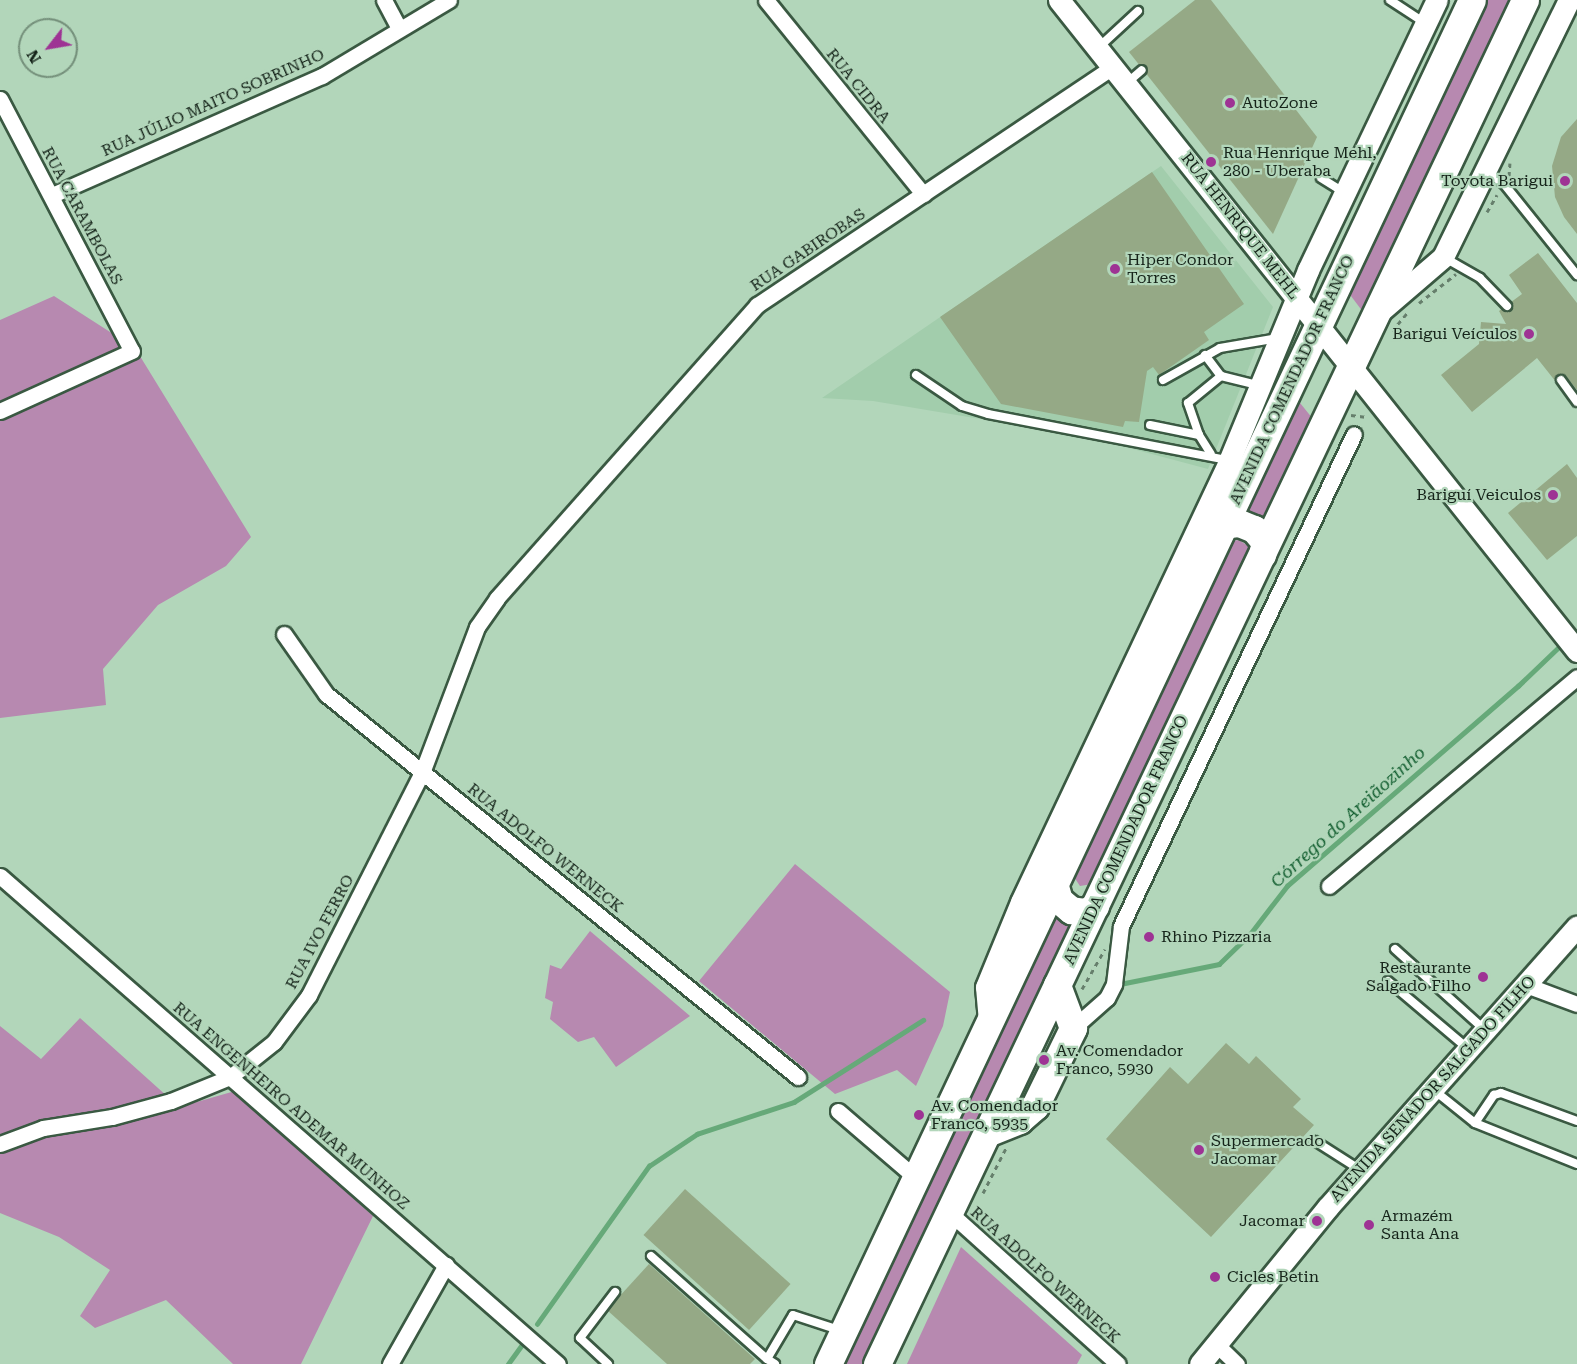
<!DOCTYPE html>
<html>
<head>
<meta charset="utf-8">
<style>
	body { margin:0 }
	#map { position:relative; width:1577px; height:1364px; overflow:hidden; background:#b2d6ba; font-family:"Roboto Serif",serif }
	div>[style] { position:absolute }
	[style*='--x'] { left:calc(var(--x)*1px); top:calc(var(--y)*1px); width:calc(var(--w)*1px); rotate:calc(var(--a)*1deg) }
	.built>* { inset:0; background:#a2cdac }
	.green>* { inset:0; background:#b789b0 }
	.stream>* { height:4.5px; margin:-2.25px; padding:0 2.25px; transform-origin:2.25px; border-radius:2.25px; background:#66a979 }
	.building>* { inset:0; background:#95a986; transform-origin:0 0 }
	.path>* { height:3px; margin-top:-1.5px; transform-origin:0; background:repeating-linear-gradient(90deg,#667f6c 0 4.5px,transparent 0 9px) }
	.roads { filter:drop-shadow(2px 0 #3a5942) drop-shadow(-2px 0 #3a5942) drop-shadow(0 2px #3a5942) drop-shadow(0 -2px #3a5942) }
	.lane>* { height:8px; margin:-4px; padding:0 4px; transform-origin:4px; border-radius:4px; background:#fff }
	.street>* { height:15px; margin:-7.5px; padding:0 7.5px; transform-origin:7.5px; border-radius:7.5px; background:#fff }
	.secondary>* { height:21px; margin:-10.5px; padding:0 10.5px; transform-origin:10.5px; border-radius:10.5px; background:#fff }
	.highway>* { height:27px; margin:-13.5px; padding:0 13.5px; transform-origin:13.5px; border-radius:13.5px; background:#fff }
	.dots>* { width:16px; height:16px; translate:-50% -50%; box-sizing:border-box; border:3px solid #b2d6ba; border-radius:50% }
	span { translate:-50% -50%; white-space:nowrap; text-align:center; line-height:1.15; -webkit-text-stroke:4.5px #b2d6ba; paint-order:stroke }
	.street-label { font-size:16px; color:#16241a }
	.poi-label { font-size:16px; color:#16241a }
	.left { translate:0 -50%; text-align:left }
	.right { translate:-100% -50%; text-align:right }
	.water-label { font-size:18px; color:#156032; font-style:italic }
	.north { position:absolute; left:18px; top:18px; width:60px; height:60px; box-sizing:border-box; background:#b2d6ba; border:2px solid #748f7a; border-radius:50%; rotate:239deg; font-size:16px; font-weight:700; line-height:24px; text-align:center; color:#16241a }
	.north::after { content:''; display:block; margin:auto; width:21px; height:27px; background:#9e3394; clip-path:polygon(50% 0,100% 100%,50% 72%,0 100%) }
</style>
</head>
<body>
<div id="map">
	<div class="built">
		<i style="clip-path:polygon(1161px 166px,1273px 307px,1208px 469px,1088px 437px,873px 401px,822px 398px)"></i>
	</div>
	<div class="green">
		<i style="clip-path:polygon(1484px 0,1513px 0,1363px 312px,1348px 292px)"></i>
		<i style="clip-path:polygon(54px 296px,135px 348px,251px 537px,226px 566px,158px 605px,103px 669px,106px 705px,0 718px,0 320px)"></i>
		<i style="clip-path:polygon(1296px 398px,1313px 419px,1264px 527px,1258px 515px,1244px 513px)"></i>
		<i style="clip-path:polygon(1239px 540px,1251px 548px,1092px 884px,1080px 886px,1072px 874px,1232px 541px)"></i>
		<i style="clip-path:polygon(795px 864px,950px 992px,943px 1026px,916px 1086px,897px 1070px,835px 1094px,699px 981px)"></i>
		<i style="clip-path:polygon(1056px 908px,1058px 917px,1073px 924px,868px 1364px,840px 1364px)"></i>
		<i style="clip-path:polygon(590px 931px,690px 1016px,616px 1067px,594px 1037px,578px 1042px,550px 1019px,553px 1002px,545px 998px,550px 965px,561px 969px)"></i>
		<i style="clip-path:polygon(80px 1018px,168px 1097px,0 1139px,0 1026px,41px 1059px)"></i>
		<i style="clip-path:polygon(235px 1091px,373px 1216px,301px 1364px,233px 1364px,166px 1300px,95px 1328px,80px 1316px,110px 1270px,59px 1237px,0 1213px,0 1153px,44px 1132px,176px 1108px)"></i>
		<i style="clip-path:polygon(961px 1247px,1082px 1355px,1077px 1364px,907px 1364px)"></i>
	</div>
	<div class="stream">
		<i style="--x:1120;--y:984;--w:101;--a:-11.4"></i>
		<i style="--x:1219;--y:964;--w:43;--a:-44.1"></i>
		<i style="--x:1250;--y:934;--w:61;--a:-52.4"></i>
		<i style="--x:1287;--y:886;--w:306;--a:-40.9"></i>
		<i style="--x:1518;--y:686;--w:62;--a:-43.7"></i>
		<i style="--x:537;--y:1324;--w:194;--a:-54.7"></i>
		<i style="--x:649;--y:1166;--w:58;--a:-33.7"></i>
		<i style="--x:697;--y:1134;--w:102;--a:-18.3"></i>
		<i style="--x:794;--y:1102;--w:153;--a:-32.4"></i>
		<i style="--x:508;--y:1364;--w:24;--a:-54"></i>
	</div>
	<div class="building">
		<i style="clip-path:polygon(1195px 0,1211px 0,1317px 137px,1273px 234px,1129px 52px)"></i>
		<i style="clip-path:polygon(1577px 119px,1577px 234px,1564px 217px,1555px 197px,1552px 166px,1561px 137px)"></i>
		<i style="clip-path:polygon(1152px 172px,1244px 304px,1204px 332px,1209px 340px,1159px 375px,1153px 367px,1147px 371px,1139px 422px,1125px 421px,1123px 427px,1001px 404px,940px 317px)"></i>
		<i style="clip-path:polygon(1538px 253px,1577px 303px,1577px 390px,1566px 376px,1556px 382px,1537px 358px,1472px 412px,1441px 375px,1479px 344px,1481px 322px,1506px 324px,1499px 311px,1522px 294px,1509px 275px)"></i>
		<i style="clip-path:polygon(1567px 464px,1577px 478px,1577px 536px,1547px 560px,1508px 513px)"></i>
		<i style="clip-path:polygon(1226px 1043px,1249px 1064px,1256px 1056px,1301px 1099px,1293px 1107px,1314px 1125px,1211px 1237px,1106px 1139px,1170px 1067px,1188px 1084px)"></i>
		<i style="left:685px;top:1189px;width:142px;height:62px;rotate:42deg"></i>
		<i style="clip-path:polygon(649px 1264px,755px 1359px,750px 1364px,667px 1364px,607px 1310px)"></i>
	</div>
	<div class="path">
		<i style="--x:1509;--y:176;--w:13;--a:-86"></i>
		<i style="--x:1487;--y:212;--w:20;--a:-60"></i>
		<i style="--x:1419;--y:303;--w:47;--a:-38.1"></i>
		<i style="--x:1392;--y:331;--w:23;--a:-50"></i>
		<i style="--x:1351;--y:415;--w:16;--a:7"></i>
		<i style="--x:1082;--y:989;--w:46;--a:-60.1"></i>
		<i style="--x:983;--y:1193;--w:51;--a:-62.9"></i>
	</div>
	<div class="roads">
		<div class="lane">
			<i style="--x:1390;--y:0;--w:42;--a:33.3"></i>
			<i style="--x:1099;--y:47;--w:53;--a:-42.7"></i>
			<i style="--x:1128;--y:82;--w:18;--a:-41"></i>
			<i style="--x:1486;--y:171;--w:22;--a:36"></i>
			<i style="--x:1504;--y:184;--w:117;--a:51.3"></i>
			<i style="--x:1321;--y:178;--w:26;--a:32"></i>
			<i style="--x:1445;--y:258;--w:40;--a:29.7"></i>
			<i style="--x:1480;--y:278;--w:39;--a:46"></i>
			<i style="--x:1205;--y:355;--w:26;--a:53"></i>
			<i style="--x:1221;--y:376;--w:38;--a:14"></i>
			<i style="--x:916;--y:375;--w:55;--a:34"></i>
			<i style="--x:962;--y:406;--w:27;--a:17"></i>
			<i style="--x:988;--y:414;--w:244;--a:10.9"></i>
			<i style="--x:1163;--y:380;--w:65;--a:-29.3"></i>
			<i style="--x:1220;--y:348;--w:59;--a:-9.8"></i>
			<i style="--x:1561;--y:380;--w:27;--a:54"></i>
			<i style="--x:1150;--y:425;--w:50;--a:11.5"></i>
			<i style="--x:1199;--y:435;--w:22;--a:58"></i>
			<i style="--x:1199;--y:435;--w:34;--a:-109"></i>
			<i style="--x:1188;--y:403;--w:43;--a:-39.3"></i>
			<i style="--x:1395;--y:949;--w:121;--a:42"></i>
			<i style="--x:1388;--y:981;--w:102;--a:40.2"></i>
			<i style="--x:1435;--y:1091;--w:51;--a:38.7"></i>
			<i style="--x:1475;--y:1123;--w:110;--a:21.9"></i>
			<i style="--x:1475;--y:1123;--w:34;--a:-56"></i>
			<i style="--x:1494;--y:1095;--w:7;--a:-16"></i>
			<i style="--x:1501;--y:1093;--w:81;--a:20.2"></i>
			<i style="--x:1315;--y:1141;--w:52;--a:32.5"></i>
			<i style="--x:651;--y:1256;--w:155;--a:41.6"></i>
			<i style="--x:608;--y:1364;--w:38;--a:-137"></i>
			<i style="--x:580;--y:1338;--w:58;--a:-52.7"></i>
			<i style="--x:775;--y:1364;--w:9;--a:-148"></i>
			<i style="--x:767;--y:1359;--w:51;--a:-59.4"></i>
			<i style="--x:793;--y:1315;--w:48;--a:18.1"></i>
		</div>
		<div class="street">
			<i style="--x:384;--y:0;--w:32;--a:62"></i>
			<i style="--x:766;--y:0;--w:250;--a:51"></i>
			<i style="--x:0;--y:99;--w:284;--a:62.4"></i>
			<i style="--x:132;--y:351;--w:145;--a:155.6"></i>
			<i style="--x:52;--y:195;--w:295;--a:-23.8"></i>
			<i style="--x:322;--y:76;--w:148;--a:-30.9"></i>
			<i style="--x:284;--y:634;--w:73;--a:55"></i>
			<i style="--x:326;--y:694;--w:608;--a:39.06"></i>
			<i style="--x:0;--y:876;--w:741;--a:41.17"></i>
			<i style="--x:1329;--y:886;--w:324;--a:-40.1"></i>
			<i style="--x:1526;--y:985;--w:54;--a:20.4"></i>
			<i style="--x:1073;--y:1028;--w:45;--a:-41.4"></i>
			<i style="--x:1107;--y:998;--w:16;--a:-63"></i>
			<i style="--x:1114;--y:984;--w:58;--a:-83.1"></i>
			<i style="--x:1121;--y:926;--w:544;--a:-64.66"></i>
			<i style="--x:838;--y:1111;--w:103;--a:40.7"></i>
			<i style="--x:0;--y:1144;--w:46;--a:-20.4"></i>
			<i style="--x:43;--y:1128;--w:70;--a:-9.1"></i>
			<i style="--x:112;--y:1117;--w:61;--a:-15.2"></i>
			<i style="--x:171;--y:1101;--w:64;--a:-22.1"></i>
			<i style="--x:230;--y:1077;--w:56;--a:-38.5"></i>
			<i style="--x:274;--y:1042;--w:59;--a:-53.3"></i>
			<i style="--x:309;--y:995;--w:252;--a:-63.1"></i>
			<i style="--x:423;--y:770;--w:153;--a:-69.3"></i>
			<i style="--x:477;--y:627;--w:35;--a:-55"></i>
			<i style="--x:497;--y:598;--w:392;--a:-48.4"></i>
			<i style="--x:757;--y:305;--w:428;--a:-33.8"></i>
			<i style="--x:949;--y:1212;--w:227;--a:42"></i>
			<i style="--x:1216;--y:1344;--w:29;--a:44"></i>
			<i style="--x:390;--y:1364;--w:114;--a:-60.5"></i>
		</div>
		<div class="secondary">
			<i style="--x:1059;--y:0;--w:832;--a:51.49"></i>
			<i style="--x:1378;--y:313;--w:86;--a:-40.7"></i>
			<i style="--x:1443;--y:257;--w:286;--a:-63.9"></i>
			<i style="--x:989;--y:1021;--w:34;--a:-95"></i>
			<i style="--x:986;--y:987;--w:92;--a:-67.6"></i>
			<i style="--x:1021;--y:902;--w:488;--a:-64.7"></i>
			<i style="--x:1229;--y:461;--w:207;--a:-67.5"></i>
			<i style="--x:1308;--y:270;--w:299;--a:-64.5"></i>
			<i style="--x:1200;--y:1364;--w:203;--a:-50.8"></i>
			<i style="--x:1328;--y:1207;--w:375;--a:-48.4"></i>
		</div>
		<div class="highway">
			<i style="--x:1224;--y:525;--w:15;--a:-8"></i>
			<i style="--x:1239;--y:523;--w:16;--a:22"></i>
			<i style="--x:1254;--y:529;--w:17;--a:50"></i>
			<i style="--x:1265;--y:542;--w:13;--a:103"></i>
			<i style="--x:1054;--y:883;--w:18;--a:74"></i>
			<i style="--x:1059;--y:900;--w:16;--a:40"></i>
			<i style="--x:1071;--y:910;--w:15;--a:8"></i>
			<i style="--x:1086;--y:912;--w:11;--a:-34"></i>
			<i style="--x:987;--y:1133;--w:35;--a:-22"></i>
			<i style="--x:1019;--y:1120;--w:21;--a:-41"></i>
			<i style="--x:1035;--y:1106;--w:87;--a:-64"></i>
			<i style="--x:1073;--y:1028;--w:46;--a:-110.4"></i>
			<i style="--x:828;--y:1364;--w:1508;--a:-64.73"></i>
			<i style="--x:877;--y:1364;--w:1510;--a:-64.59"></i>
		</div>
	</div>
	<div class="dots">
		<i style="left:1230px;top:103px;background:#9e3394"></i>
		<i style="left:1211px;top:162px;background:#9e3394"></i>
		<i style="left:1565px;top:181px;background:#9e3394"></i>
		<i style="left:1115px;top:269px;background:#9e3394"></i>
		<i style="left:1529px;top:334px;background:#9e3394"></i>
		<i style="left:1553px;top:495px;background:#9e3394"></i>
		<i style="left:1149px;top:937px;background:#9e3394"></i>
		<i style="left:1483px;top:977px;background:#9e3394"></i>
		<i style="left:1044px;top:1060px;background:#9e3394"></i>
		<i style="left:919px;top:1115px;background:#9e3394"></i>
		<i style="left:1199px;top:1150px;background:#9e3394"></i>
		<i style="left:1317px;top:1221px;background:#9e3394"></i>
		<i style="left:1369px;top:1225px;background:#9e3394"></i>
		<i style="left:1215px;top:1277px;background:#9e3394"></i>
	</div>
	<div class="street-label">
		<span style="left:858px;top:86px;rotate:51deg">RUA CIDRA</span>
		<span style="left:213px;top:103px;rotate:-24deg">RUA JÚLIO MAITO SOBRINHO</span>
		<span style="left:82px;top:216px;rotate:62deg">RUA CARAMBOLAS</span>
		<span style="left:1240px;top:226px;rotate:52deg">RUA HENRIQUE MEHL</span>
		<span style="left:808px;top:250px;rotate:-34deg">RUA GABIROBAS</span>
		<span style="left:1292px;top:380px;rotate:-65deg">AVENIDA COMENDADOR FRANCO</span>
		<span style="left:1126px;top:840px;rotate:-65deg">AVENIDA COMENDADOR FRANCO</span>
		<span style="left:545px;top:848px;rotate:39deg">RUA ADOLFO WERNECK</span>
		<span style="left:320px;top:932px;rotate:-62deg">RUA IVO FERRO</span>
		<span style="left:1433px;top:1089px;rotate:-48deg">AVENIDA SENADOR SALGADO FILHO</span>
		<span style="left:291px;top:1106px;rotate:41deg">RUA ENGENHEIRO ADEMAR MUNHOZ</span>
		<span style="left:1045px;top:1275px;rotate:42deg">RUA ADOLFO WERNECK</span>
	</div>
	<div class="poi-label">
		<span class="left" style="left:1242px;top:103px">AutoZone</span>
		<span class="left" style="left:1223px;top:162px">Rua Henrique Mehl,<br>280 - Uberaba</span>
		<span class="right" style="left:1553px;top:181px">Toyota Barigui</span>
		<span class="left" style="left:1127px;top:269px">Hiper Condor<br>Torres</span>
		<span class="right" style="left:1517px;top:334px">Barigui Veículos</span>
		<span class="right" style="left:1541px;top:495px">Bariguí Veiculos</span>
		<span class="left" style="left:1161px;top:937px">Rhino Pizzaria</span>
		<span class="right" style="left:1471px;top:977px">Restaurante<br>Salgado Filho</span>
		<span class="left" style="left:1056px;top:1060px">Av. Comendador<br>Franco, 5930</span>
		<span class="left" style="left:931px;top:1115px">Av. Comendador<br>Franco, 5935</span>
		<span class="left" style="left:1211px;top:1150px">Supermercado<br>Jacomar</span>
		<span class="left" style="left:1381px;top:1225px">Armazém<br>Santa Ana</span>
		<span class="right" style="left:1305px;top:1221px">Jacomar</span>
		<span class="left" style="left:1227px;top:1277px">Cicles Betin</span>
	</div>
	<div class="water-label">
		<span style="left:1348px;top:817px;rotate:-42deg">Córrego do Areiãozinho</span>
	</div>
	<div class="north">N</div>
</div>
</body>
</html>
